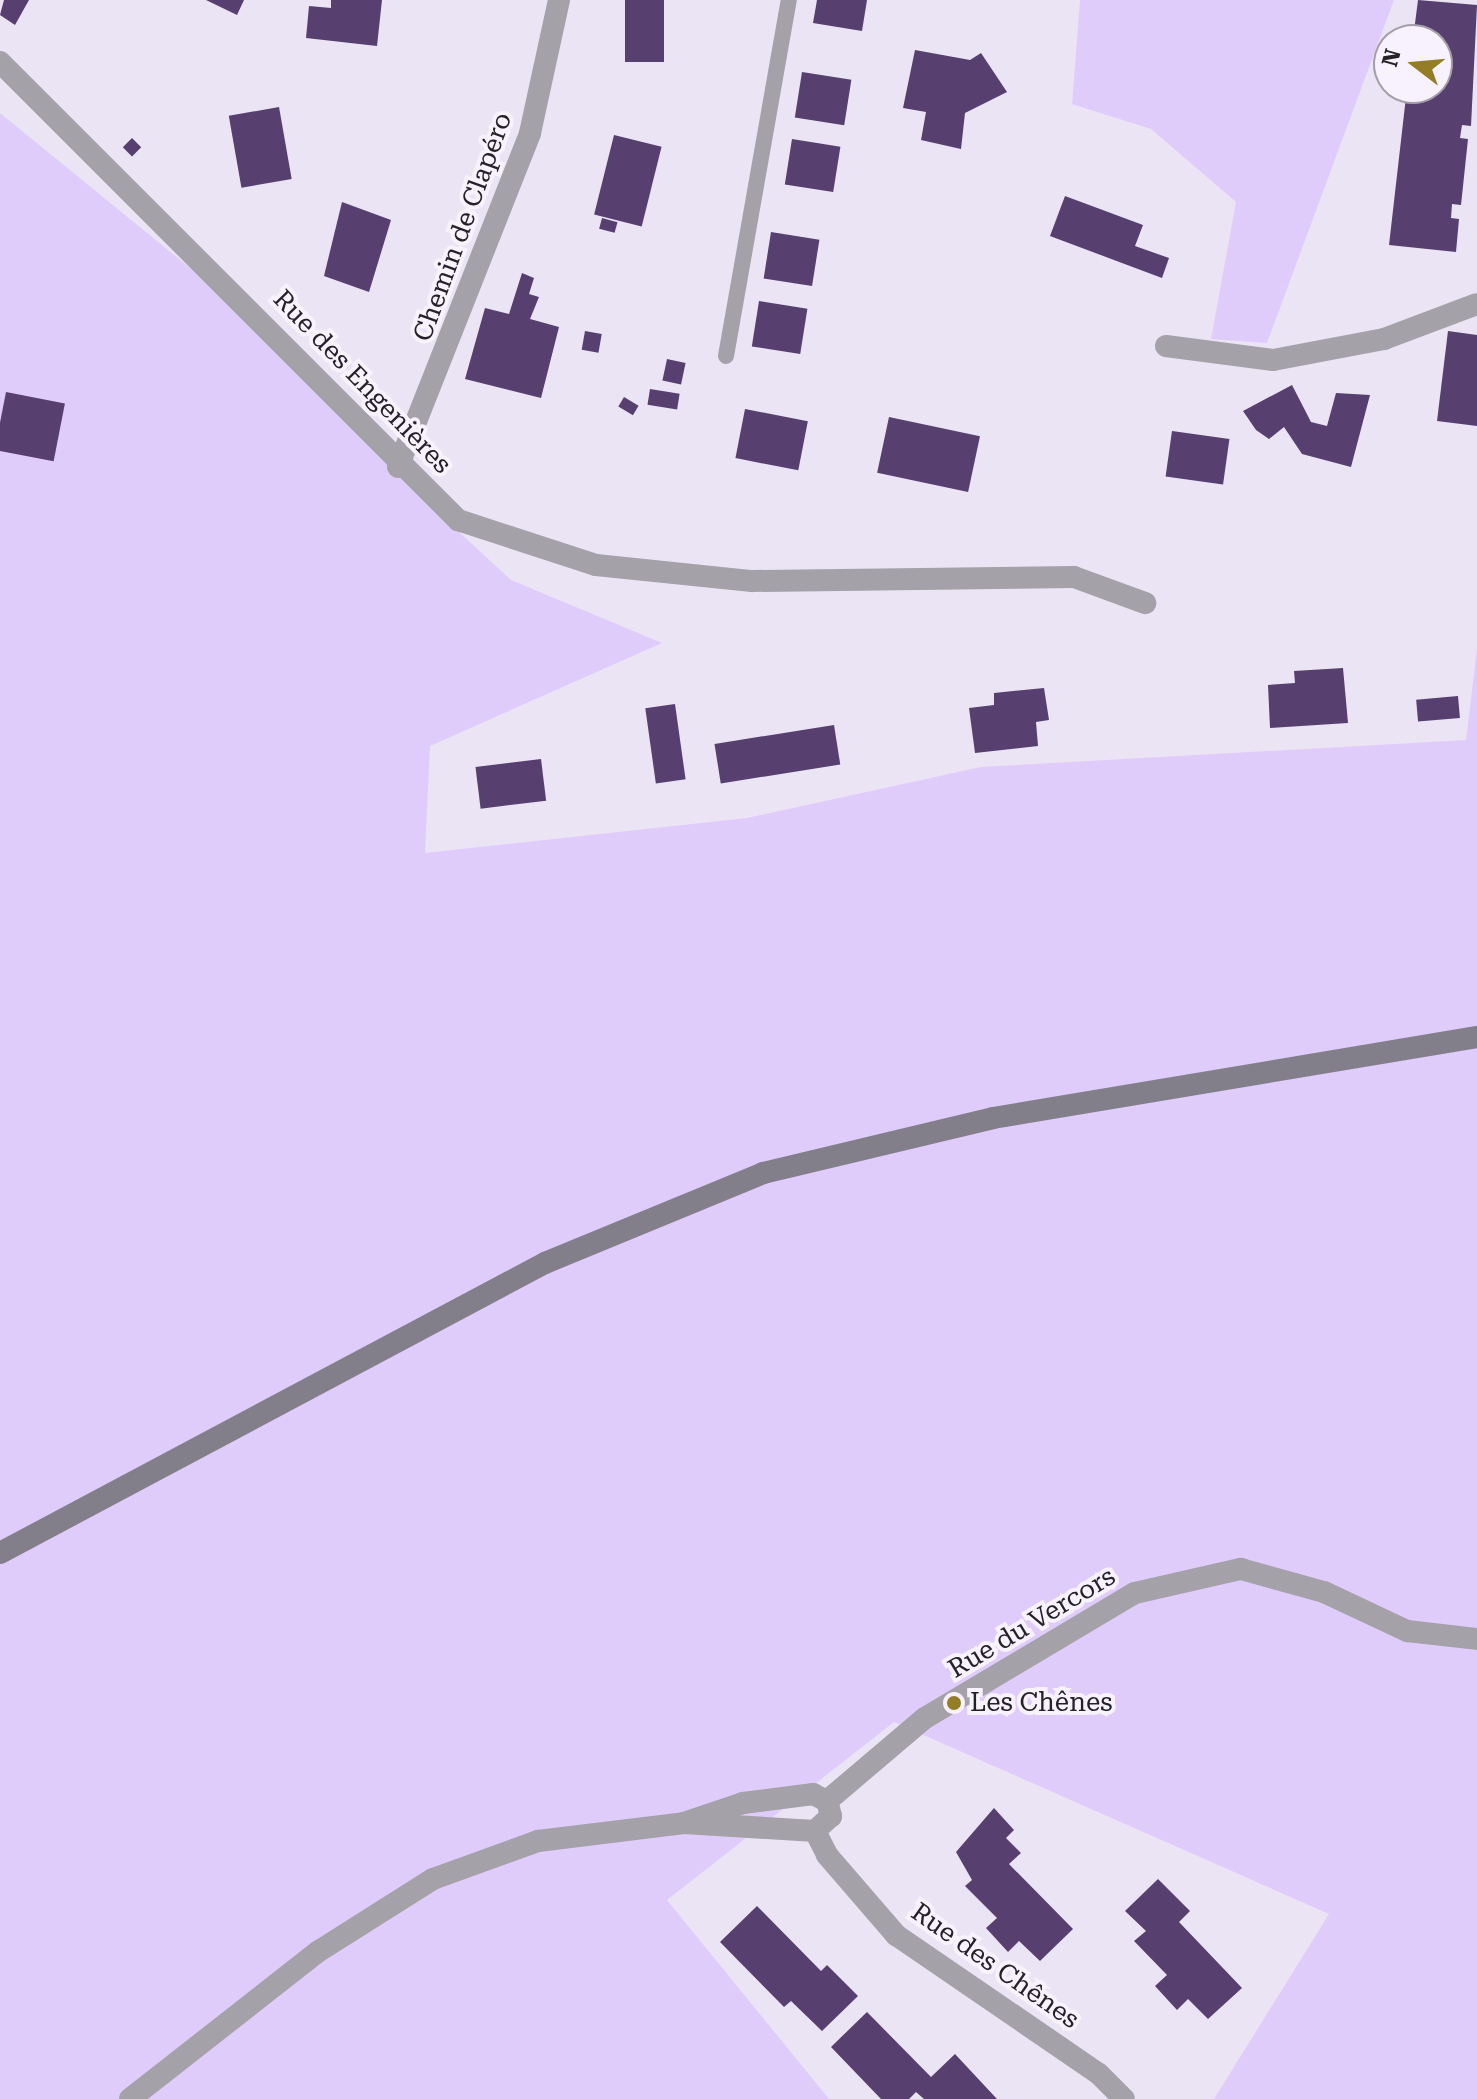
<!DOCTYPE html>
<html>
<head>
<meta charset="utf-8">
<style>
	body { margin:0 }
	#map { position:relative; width:1477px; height:2099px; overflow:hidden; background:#ebe4f5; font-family:"Roboto Serif",serif }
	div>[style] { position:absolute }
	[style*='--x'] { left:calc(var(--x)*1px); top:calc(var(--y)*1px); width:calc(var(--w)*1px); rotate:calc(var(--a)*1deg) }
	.green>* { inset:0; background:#e0ccfa }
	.building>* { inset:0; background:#573f70; transform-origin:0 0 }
	.service>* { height:16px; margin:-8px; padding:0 8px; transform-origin:8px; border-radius:8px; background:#a4a1a8 }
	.minor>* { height:22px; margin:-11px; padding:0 11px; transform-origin:11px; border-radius:11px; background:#a4a1a8 }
	.secondary>* { height:22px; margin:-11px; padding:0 11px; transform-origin:11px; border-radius:11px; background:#837f8a }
	.dots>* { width:22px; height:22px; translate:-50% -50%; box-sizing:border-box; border:4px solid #f7f2fd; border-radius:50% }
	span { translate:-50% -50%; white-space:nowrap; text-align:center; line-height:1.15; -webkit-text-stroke:8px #f7f2fd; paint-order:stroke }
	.street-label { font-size:26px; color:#242127 }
	.poi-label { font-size:26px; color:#242127 }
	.left { translate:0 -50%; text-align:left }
	.north { position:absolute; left:1373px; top:24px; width:80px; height:80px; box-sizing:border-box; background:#f7f2fd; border:2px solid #a39ea7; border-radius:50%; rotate:286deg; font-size:22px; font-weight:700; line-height:32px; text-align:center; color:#242127 }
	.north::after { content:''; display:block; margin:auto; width:28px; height:36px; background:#937e25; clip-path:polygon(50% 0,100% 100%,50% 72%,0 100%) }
</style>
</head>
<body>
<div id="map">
	<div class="green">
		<i style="clip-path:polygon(1080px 0,1394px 0,1267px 343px,1211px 339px,1236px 202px,1151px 129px,1072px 104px)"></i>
		<i style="clip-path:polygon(0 113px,298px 356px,410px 487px,511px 580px,662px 643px,430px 746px,425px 853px,747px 818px,981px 767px,1466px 740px,1477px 649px,1477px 2099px,1214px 2099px,1329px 1914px,894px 1722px,667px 1900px,829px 2099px,0 2099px)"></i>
	</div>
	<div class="building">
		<i style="clip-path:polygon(4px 0,29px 0,15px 25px,0 15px)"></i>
		<i style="clip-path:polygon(206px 0,244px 0,237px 15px)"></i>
		<i style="clip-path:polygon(331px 0,382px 0,377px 46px,306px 38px,309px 6px,331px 8px)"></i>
		<i style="left:625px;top:0;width:39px;height:62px"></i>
		<i style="clip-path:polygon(817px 0,867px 0,862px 31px,813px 23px)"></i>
		<i style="clip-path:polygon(1418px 0,1477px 5px,1471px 126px,1462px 125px,1460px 138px,1468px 139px,1461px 205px,1452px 204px,1451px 218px,1459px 219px,1456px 252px,1389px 245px,1407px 88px,1437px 88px,1437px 40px,1413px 39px)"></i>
		<i style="clip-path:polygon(915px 50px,970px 60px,981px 53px,1007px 92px,965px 113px,961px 149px,921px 140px,926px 112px,903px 108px)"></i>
		<i style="left:802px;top:72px;width:50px;height:46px;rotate:9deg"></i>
		<i style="left:279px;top:107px;width:73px;height:51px;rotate:80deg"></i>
		<i style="left:614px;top:135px;width:49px;height:82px;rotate:14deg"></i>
		<i style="left:132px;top:138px;width:13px;height:13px;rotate:45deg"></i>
		<i style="left:792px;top:139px;width:49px;height:46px;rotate:9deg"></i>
		<i style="clip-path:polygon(1065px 196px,1143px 225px,1135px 246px,1169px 258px,1162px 278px,1050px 236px)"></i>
		<i style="clip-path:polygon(342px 202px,391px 220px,369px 292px,324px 276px)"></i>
		<i style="left:602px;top:218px;width:16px;height:11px;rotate:15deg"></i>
		<i style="left:771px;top:232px;width:49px;height:47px;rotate:9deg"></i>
		<i style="clip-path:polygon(522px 273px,534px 278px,529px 294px,539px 297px,530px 319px,559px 327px,541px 398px,465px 379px,485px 308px,509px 314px)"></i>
		<i style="left:759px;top:301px;width:49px;height:46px;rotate:9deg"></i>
		<i style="left:585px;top:331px;width:17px;height:19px;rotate:10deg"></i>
		<i style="clip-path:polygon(1448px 331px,1477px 335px,1477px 426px,1437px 421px)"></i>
		<i style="left:667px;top:359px;width:19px;height:22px;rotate:12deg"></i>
		<i style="clip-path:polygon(1292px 385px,1311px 422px,1327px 426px,1336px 393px,1370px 395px,1351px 467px,1302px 454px,1284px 427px,1269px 439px,1256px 430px,1243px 411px)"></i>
		<i style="left:650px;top:389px;width:30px;height:16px;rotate:9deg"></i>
		<i style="left:6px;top:392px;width:60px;height:59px;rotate:11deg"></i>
		<i style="left:624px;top:397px;width:17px;height:11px;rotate:31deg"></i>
		<i style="left:745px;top:409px;width:64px;height:50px;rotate:11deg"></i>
		<i style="left:889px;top:417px;width:93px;height:57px;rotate:12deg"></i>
		<i style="left:1172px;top:431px;width:58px;height:46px;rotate:8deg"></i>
		<i style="clip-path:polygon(1343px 668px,1348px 723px,1270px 728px,1268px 685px,1295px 683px,1294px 671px)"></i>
		<i style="clip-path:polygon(1044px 688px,1049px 720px,1036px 722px,1038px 746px,975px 753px,969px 708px,994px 705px,994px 693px)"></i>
		<i style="left:1458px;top:696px;width:22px;height:42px;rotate:85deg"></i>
		<i style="left:675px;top:704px;width:76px;height:30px;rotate:82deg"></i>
		<i style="left:834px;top:725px;width:40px;height:121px;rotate:81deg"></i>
		<i style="left:541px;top:759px;width:42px;height:66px;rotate:83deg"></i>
		<i style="clip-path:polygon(994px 1808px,1014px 1830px,1006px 1838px,1021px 1853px,1009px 1864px,1073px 1929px,1040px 1961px,1019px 1941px,1008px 1952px,986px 1928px,997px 1918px,965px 1886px,972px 1880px,956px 1852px)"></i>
		<i style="clip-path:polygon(1158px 1879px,1190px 1911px,1179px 1922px,1242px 1988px,1208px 2019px,1188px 1999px,1177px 2010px,1155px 1986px,1167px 1975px,1134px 1941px,1146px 1931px,1125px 1911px)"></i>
		<i style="clip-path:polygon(757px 1906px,821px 1971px,827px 1965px,858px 1996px,822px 2031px,791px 2001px,784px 2007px,720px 1942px)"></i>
		<i style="clip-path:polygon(867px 2012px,931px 2077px,955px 2054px,997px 2099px,924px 2099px,916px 2092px,909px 2099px,881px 2099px,831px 2047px)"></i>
	</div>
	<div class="service">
		<i style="--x:726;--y:356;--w:362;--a:-80"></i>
	</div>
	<div class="minor">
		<i style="--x:0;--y:62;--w:648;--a:45"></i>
		<i style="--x:458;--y:520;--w:145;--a:18.1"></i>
		<i style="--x:596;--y:565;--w:157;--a:5.9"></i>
		<i style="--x:752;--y:581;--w:322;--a:-0.7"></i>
		<i style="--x:1074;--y:577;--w:76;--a:20.1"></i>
		<i style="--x:1166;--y:346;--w:108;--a:7.5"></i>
		<i style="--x:1273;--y:360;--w:113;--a:-10.7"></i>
		<i style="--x:1384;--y:339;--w:99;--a:-20.6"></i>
		<i style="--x:398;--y:467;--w:359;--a:-68.4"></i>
		<i style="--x:530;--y:133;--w:136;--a:-77.7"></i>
		<i style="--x:827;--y:1801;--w:128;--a:-40.3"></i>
		<i style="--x:925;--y:1718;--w:244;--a:-30.8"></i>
		<i style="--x:1135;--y:1593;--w:109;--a:-12.8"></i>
		<i style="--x:1241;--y:1569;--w:86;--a:15.5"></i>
		<i style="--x:1324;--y:1592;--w:92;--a:25.2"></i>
		<i style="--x:1407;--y:1631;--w:70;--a:6.5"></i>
		<i style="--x:815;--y:1831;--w:27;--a:63"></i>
		<i style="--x:827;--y:1855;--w:106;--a:49.2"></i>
		<i style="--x:896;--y:1935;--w:246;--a:34.4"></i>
		<i style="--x:1099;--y:2074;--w:35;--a:45"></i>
		<i style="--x:130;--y:2099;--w:240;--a:-38.1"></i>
		<i style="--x:319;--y:1951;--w:135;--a:-32.3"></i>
		<i style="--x:433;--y:1879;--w:112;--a:-19.9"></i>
		<i style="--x:538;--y:1841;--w:147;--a:-7"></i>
		<i style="--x:684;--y:1823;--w:62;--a:-18.7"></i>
		<i style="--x:743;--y:1803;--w:71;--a:-7.3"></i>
		<i style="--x:813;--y:1794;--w:16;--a:27"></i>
		<i style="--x:827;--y:1801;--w:16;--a:75"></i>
		<i style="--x:831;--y:1816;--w:22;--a:137"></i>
		<i style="--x:815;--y:1831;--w:131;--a:-176.5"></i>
	</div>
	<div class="secondary">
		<i style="--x:0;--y:1553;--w:617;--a:-28.02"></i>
		<i style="--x:545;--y:1263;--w:236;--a:-22.4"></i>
		<i style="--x:763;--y:1173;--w:236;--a:-13.4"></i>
		<i style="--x:993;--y:1118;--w:491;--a:-9.5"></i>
	</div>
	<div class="dots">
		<i style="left:954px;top:1703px;background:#937e25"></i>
	</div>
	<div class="street-label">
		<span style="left:463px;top:227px;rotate:-70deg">Chemin de Clapéro</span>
		<span style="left:362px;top:382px;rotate:46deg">Rue des Engenières</span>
		<span style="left:1032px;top:1623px;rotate:-31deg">Rue du Vercors</span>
		<span style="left:995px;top:1966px;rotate:35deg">Rue des Chênes</span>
	</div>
	<div class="poi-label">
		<span class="left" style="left:970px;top:1703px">Les Chênes</span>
	</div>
	<div class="north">N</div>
</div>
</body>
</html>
